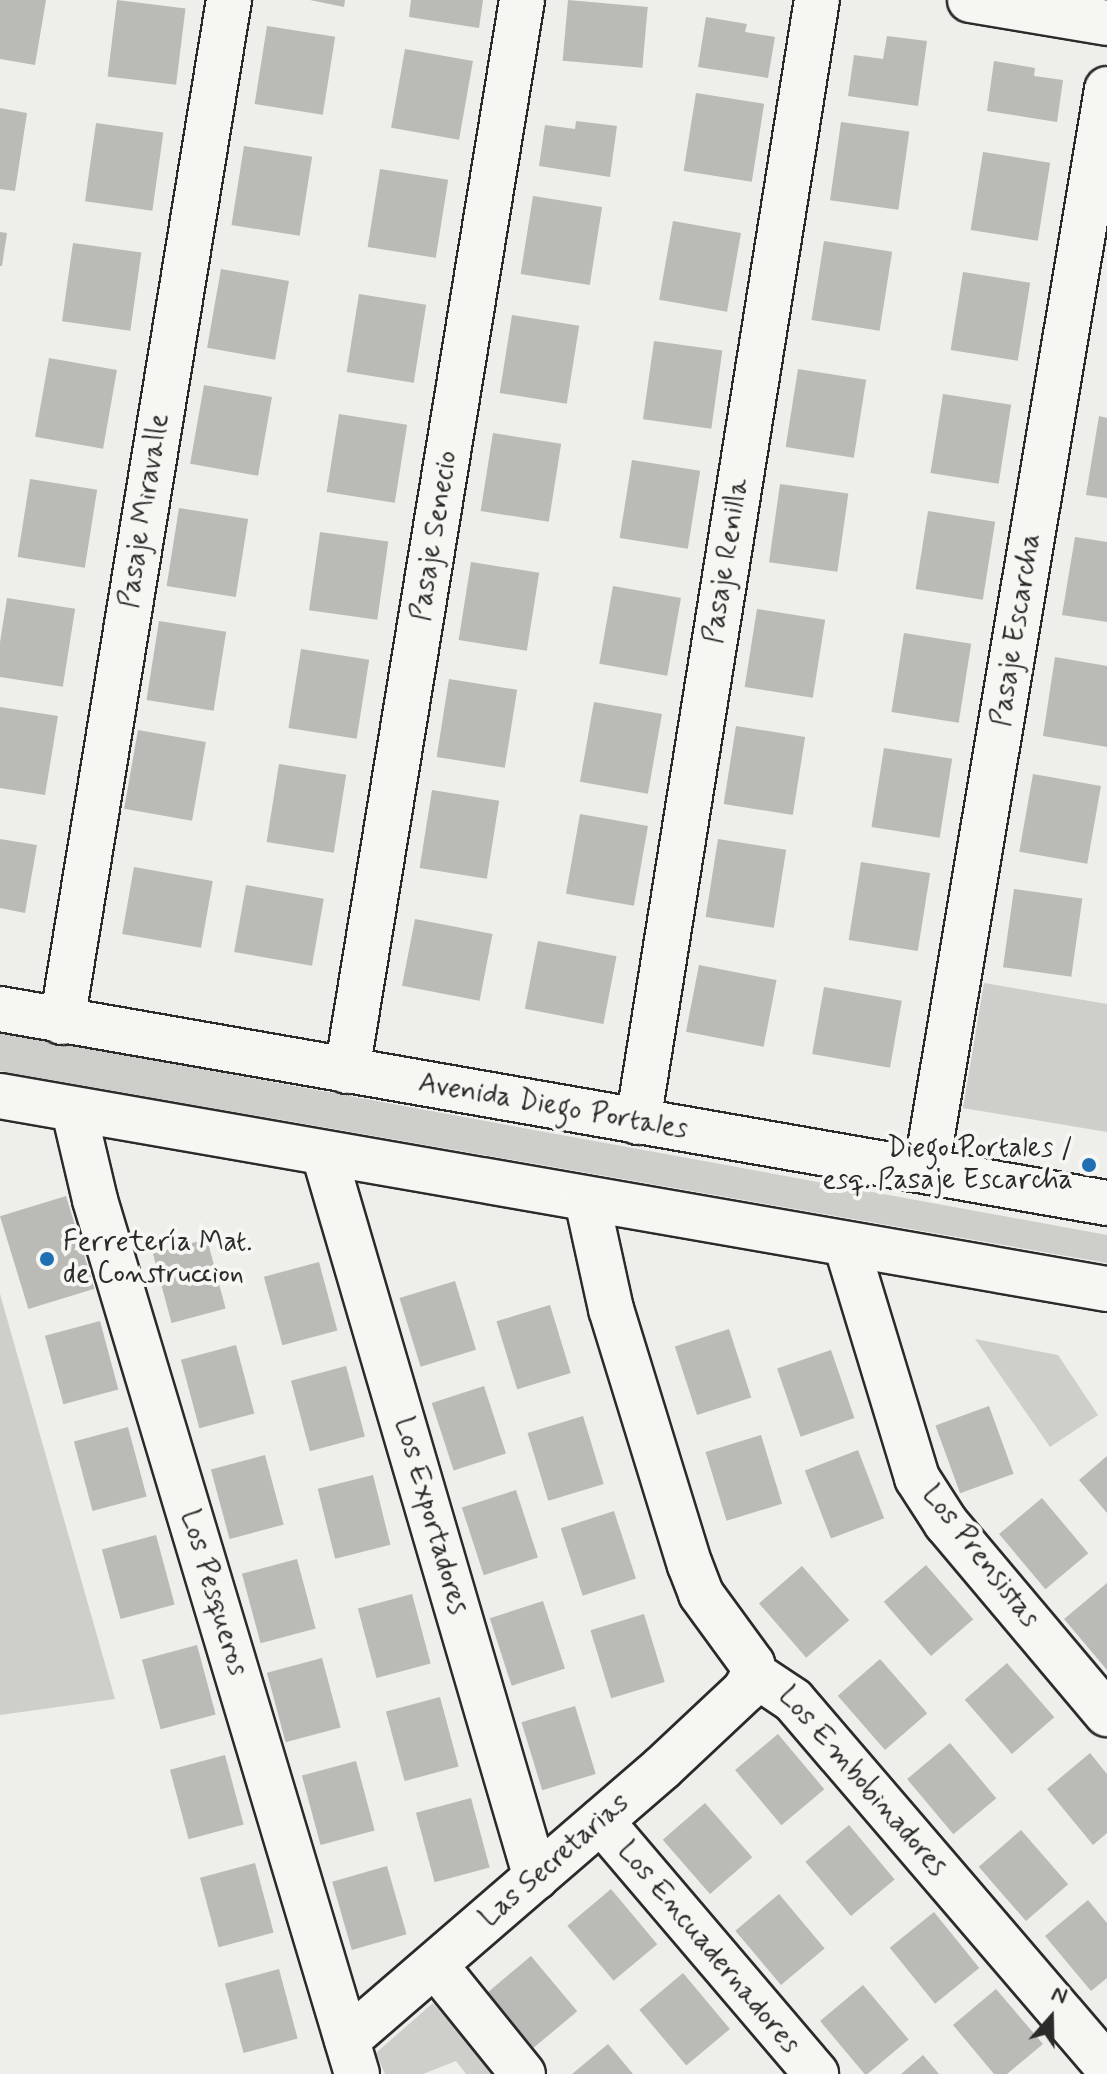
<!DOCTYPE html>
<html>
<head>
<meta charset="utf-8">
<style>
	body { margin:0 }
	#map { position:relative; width:1107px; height:2074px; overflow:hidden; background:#eeeeea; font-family:Mynerve,sans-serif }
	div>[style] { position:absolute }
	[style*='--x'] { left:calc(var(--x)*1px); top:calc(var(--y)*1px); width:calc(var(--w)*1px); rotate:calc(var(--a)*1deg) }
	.green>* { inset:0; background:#cececa }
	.building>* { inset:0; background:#babab7; transform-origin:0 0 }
	.roads { filter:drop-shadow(2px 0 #2b2b2b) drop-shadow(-2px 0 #2b2b2b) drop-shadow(0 2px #2b2b2b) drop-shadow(0 -2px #2b2b2b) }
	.minor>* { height:44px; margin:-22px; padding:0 22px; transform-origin:22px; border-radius:22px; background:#f6f6f2 }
	.dots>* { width:22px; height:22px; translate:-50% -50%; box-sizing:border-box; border:4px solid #f6f6f2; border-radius:50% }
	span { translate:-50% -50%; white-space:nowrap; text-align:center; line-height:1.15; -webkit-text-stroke:8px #f6f6f2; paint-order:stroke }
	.street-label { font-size:28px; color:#2b2b2b }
	.poi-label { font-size:28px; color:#2b2b2b }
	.right { translate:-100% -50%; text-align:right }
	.left { translate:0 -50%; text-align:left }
	.north { position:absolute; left:1011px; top:1978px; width:80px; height:80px; -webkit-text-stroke:6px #f6f6f2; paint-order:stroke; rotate:20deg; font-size:22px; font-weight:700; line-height:32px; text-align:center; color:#2b2b2b }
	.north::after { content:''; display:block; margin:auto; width:28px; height:36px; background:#2b2b2b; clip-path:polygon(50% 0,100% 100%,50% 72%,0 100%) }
</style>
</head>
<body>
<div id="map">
	<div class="green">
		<i style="clip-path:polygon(984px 983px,1107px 1004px,1107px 1132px,963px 1108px)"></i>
		<i style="clip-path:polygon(0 1032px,1107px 1235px,1107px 1263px,0 1071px)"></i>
		<i style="clip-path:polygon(0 1294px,115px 1699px,0 1715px)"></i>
		<i style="clip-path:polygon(975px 1339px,1058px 1355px,1098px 1415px,1050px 1447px)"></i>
		<i style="clip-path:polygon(433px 2003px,494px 2074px,466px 2074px,456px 2061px,423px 2074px,385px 2074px,376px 2053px)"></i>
	</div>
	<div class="building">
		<i style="clip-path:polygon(0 0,46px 0,35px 65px,0 59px)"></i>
		<i style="left:117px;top:0;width:69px;height:77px;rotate:7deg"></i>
		<i style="clip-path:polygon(310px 0,345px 0,344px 7px)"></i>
		<i style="clip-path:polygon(411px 0,483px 0,479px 28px,409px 17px)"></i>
		<i style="left:568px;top:0;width:80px;height:61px;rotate:5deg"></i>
		<i style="clip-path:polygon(706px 17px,747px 24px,745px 32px,775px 37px,768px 78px,698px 67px)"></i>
		<i style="left:267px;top:26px;width:69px;height:79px;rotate:9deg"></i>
		<i style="clip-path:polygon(887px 36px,927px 41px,918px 106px,848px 96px,854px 55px,883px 59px)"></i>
		<i style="left:405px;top:49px;width:69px;height:80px;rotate:10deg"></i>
		<i style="clip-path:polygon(994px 61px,1035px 68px,1034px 76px,1063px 80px,1057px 122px,987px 111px)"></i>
		<i style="left:696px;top:93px;width:69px;height:79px;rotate:9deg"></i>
		<i style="clip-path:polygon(0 108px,27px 113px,15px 191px,0 189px)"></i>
		<i style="clip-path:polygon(576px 121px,617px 126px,610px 177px,539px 166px,545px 125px,575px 129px)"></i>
		<i style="left:841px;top:122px;width:69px;height:79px;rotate:8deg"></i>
		<i style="left:96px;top:123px;width:68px;height:79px;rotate:8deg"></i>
		<i style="left:244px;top:146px;width:69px;height:80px;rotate:9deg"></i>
		<i style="left:983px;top:152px;width:68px;height:79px;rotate:9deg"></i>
		<i style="left:380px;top:169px;width:69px;height:79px;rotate:9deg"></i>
		<i style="left:533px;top:196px;width:70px;height:79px;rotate:9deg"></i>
		<i style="left:673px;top:221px;width:69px;height:80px;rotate:10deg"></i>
		<i style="clip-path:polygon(0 232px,7px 233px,2px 266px,0 266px)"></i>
		<i style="left:824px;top:241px;width:69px;height:80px;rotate:9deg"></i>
		<i style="left:73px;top:243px;width:69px;height:79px;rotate:8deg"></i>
		<i style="left:221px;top:269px;width:69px;height:80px;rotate:10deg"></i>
		<i style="left:963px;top:272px;width:68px;height:79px;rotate:9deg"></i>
		<i style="left:359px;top:294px;width:68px;height:79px;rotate:9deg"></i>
		<i style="left:512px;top:315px;width:68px;height:79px;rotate:9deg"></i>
		<i style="left:654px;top:341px;width:69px;height:79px;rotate:8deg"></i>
		<i style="left:49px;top:358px;width:69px;height:80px;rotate:10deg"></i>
		<i style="left:798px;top:369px;width:69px;height:79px;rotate:9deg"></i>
		<i style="left:204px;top:385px;width:69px;height:80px;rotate:10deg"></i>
		<i style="left:943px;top:394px;width:69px;height:80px;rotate:9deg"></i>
		<i style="left:339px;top:414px;width:69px;height:79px;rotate:9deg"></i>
		<i style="clip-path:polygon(1099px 416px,1107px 418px,1107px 498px,1086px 495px)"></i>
		<i style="left:493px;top:433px;width:69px;height:79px;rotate:9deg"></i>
		<i style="left:632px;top:460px;width:69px;height:79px;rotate:9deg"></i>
		<i style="left:30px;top:479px;width:68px;height:79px;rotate:9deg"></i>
		<i style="left:780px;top:484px;width:69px;height:79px;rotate:8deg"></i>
		<i style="left:179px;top:508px;width:70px;height:79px;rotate:9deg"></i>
		<i style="left:928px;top:511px;width:68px;height:79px;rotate:9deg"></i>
		<i style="left:320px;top:532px;width:69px;height:79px;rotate:8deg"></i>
		<i style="clip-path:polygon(1075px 537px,1107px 542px,1107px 622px,1062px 615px)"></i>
		<i style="left:471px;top:562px;width:69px;height:79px;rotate:9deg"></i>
		<i style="left:613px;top:586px;width:69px;height:79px;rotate:10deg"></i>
		<i style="left:7px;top:598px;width:69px;height:79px;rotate:9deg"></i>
		<i style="left:757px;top:609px;width:69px;height:79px;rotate:9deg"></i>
		<i style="left:159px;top:621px;width:68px;height:80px;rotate:9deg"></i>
		<i style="left:904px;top:633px;width:68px;height:80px;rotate:9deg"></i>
		<i style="left:301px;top:649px;width:69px;height:80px;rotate:9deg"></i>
		<i style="clip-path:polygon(1055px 657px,1107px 666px,1107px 747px,1043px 736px)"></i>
		<i style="left:449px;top:679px;width:69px;height:79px;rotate:9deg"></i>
		<i style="left:594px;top:702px;width:69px;height:81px;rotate:10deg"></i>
		<i style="clip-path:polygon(0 707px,58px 716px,45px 795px,0 788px)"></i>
		<i style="left:736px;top:726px;width:70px;height:79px;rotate:9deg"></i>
		<i style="left:138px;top:730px;width:69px;height:80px;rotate:10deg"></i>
		<i style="left:884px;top:748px;width:69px;height:80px;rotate:9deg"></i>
		<i style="left:279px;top:764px;width:68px;height:79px;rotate:9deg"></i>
		<i style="left:1033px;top:774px;width:69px;height:79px;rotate:10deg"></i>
		<i style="left:432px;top:790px;width:68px;height:79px;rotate:9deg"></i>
		<i style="left:580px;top:814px;width:69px;height:81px;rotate:10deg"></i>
		<i style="clip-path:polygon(0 839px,37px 845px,25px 913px,0 908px)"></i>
		<i style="left:718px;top:839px;width:69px;height:79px;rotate:9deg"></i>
		<i style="left:861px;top:862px;width:70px;height:79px;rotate:9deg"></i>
		<i style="left:134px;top:867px;width:80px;height:68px;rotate:10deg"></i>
		<i style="left:246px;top:885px;width:79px;height:68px;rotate:10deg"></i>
		<i style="left:1014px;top:889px;width:69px;height:79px;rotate:8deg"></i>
		<i style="left:415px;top:919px;width:79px;height:68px;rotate:11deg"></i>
		<i style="left:538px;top:941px;width:80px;height:69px;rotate:11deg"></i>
		<i style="left:699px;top:965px;width:79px;height:68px;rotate:11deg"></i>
		<i style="left:824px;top:987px;width:79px;height:68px;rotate:10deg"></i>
		<i style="left:66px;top:1196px;width:97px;height:69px;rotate:73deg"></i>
		<i style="left:207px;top:1239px;width:72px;height:56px;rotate:75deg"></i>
		<i style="left:319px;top:1262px;width:71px;height:57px;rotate:75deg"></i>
		<i style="left:455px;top:1281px;width:72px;height:58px;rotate:73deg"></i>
		<i style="left:550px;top:1305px;width:71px;height:56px;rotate:73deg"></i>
		<i style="left:100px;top:1321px;width:71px;height:57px;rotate:75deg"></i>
		<i style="left:729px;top:1329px;width:72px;height:57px;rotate:72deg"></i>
		<i style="left:236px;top:1345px;width:71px;height:57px;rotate:75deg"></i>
		<i style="left:831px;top:1350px;width:72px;height:57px;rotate:71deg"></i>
		<i style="left:346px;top:1366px;width:73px;height:57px;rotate:75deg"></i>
		<i style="left:484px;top:1386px;width:71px;height:55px;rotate:72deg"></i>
		<i style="left:989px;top:1406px;width:72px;height:57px;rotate:70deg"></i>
		<i style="left:583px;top:1416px;width:71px;height:58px;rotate:73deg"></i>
		<i style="left:128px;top:1427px;width:72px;height:56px;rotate:75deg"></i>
		<i style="left:761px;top:1435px;width:72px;height:58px;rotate:73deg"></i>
		<i style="left:858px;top:1450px;width:73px;height:57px;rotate:69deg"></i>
		<i style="left:265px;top:1455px;width:72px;height:56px;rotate:75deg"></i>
		<i style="clip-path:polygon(1107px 1456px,1107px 1513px,1079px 1480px)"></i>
		<i style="left:373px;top:1475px;width:72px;height:57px;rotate:76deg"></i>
		<i style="left:516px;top:1490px;width:71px;height:57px;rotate:72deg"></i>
		<i style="left:1042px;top:1498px;width:72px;height:56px;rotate:50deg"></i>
		<i style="left:614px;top:1511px;width:71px;height:56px;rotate:72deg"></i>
		<i style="left:156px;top:1535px;width:72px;height:56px;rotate:75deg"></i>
		<i style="left:297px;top:1559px;width:72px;height:57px;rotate:75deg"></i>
		<i style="left:926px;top:1565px;width:72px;height:56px;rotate:49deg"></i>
		<i style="left:802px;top:1566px;width:72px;height:57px;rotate:49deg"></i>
		<i style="clip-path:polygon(1107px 1583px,1107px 1670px,1064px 1619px)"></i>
		<i style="left:412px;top:1594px;width:72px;height:56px;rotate:75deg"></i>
		<i style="left:543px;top:1601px;width:71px;height:56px;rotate:72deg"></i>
		<i style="left:644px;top:1614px;width:71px;height:56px;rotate:73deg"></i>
		<i style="left:197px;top:1645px;width:72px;height:57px;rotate:75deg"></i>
		<i style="left:322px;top:1658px;width:72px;height:57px;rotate:75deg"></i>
		<i style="left:880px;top:1659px;width:72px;height:56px;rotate:49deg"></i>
		<i style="left:1007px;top:1663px;width:72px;height:56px;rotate:49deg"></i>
		<i style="left:440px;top:1697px;width:72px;height:56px;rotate:75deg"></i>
		<i style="left:575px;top:1706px;width:71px;height:56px;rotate:73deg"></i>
		<i style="left:778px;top:1734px;width:72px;height:56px;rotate:50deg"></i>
		<i style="left:950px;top:1743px;width:72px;height:56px;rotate:50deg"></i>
		<i style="clip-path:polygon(1090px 1753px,1107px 1774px,1107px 1833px,1093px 1845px,1047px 1789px)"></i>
		<i style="left:225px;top:1755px;width:72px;height:57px;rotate:75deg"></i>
		<i style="left:356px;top:1761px;width:72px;height:56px;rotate:75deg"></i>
		<i style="left:471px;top:1798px;width:72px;height:57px;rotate:75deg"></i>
		<i style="left:705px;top:1803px;width:72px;height:56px;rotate:49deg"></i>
		<i style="left:849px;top:1825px;width:71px;height:57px;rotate:50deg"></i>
		<i style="left:1021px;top:1830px;width:72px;height:56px;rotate:49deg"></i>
		<i style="left:255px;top:1863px;width:72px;height:57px;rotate:75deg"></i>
		<i style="left:387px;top:1866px;width:71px;height:57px;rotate:74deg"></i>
		<i style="left:611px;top:1889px;width:72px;height:57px;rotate:50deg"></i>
		<i style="left:779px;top:1894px;width:71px;height:57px;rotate:50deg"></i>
		<i style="clip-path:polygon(1088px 1900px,1107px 1923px,1107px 1978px,1091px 1991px,1045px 1936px)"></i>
		<i style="left:934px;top:1912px;width:72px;height:57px;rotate:51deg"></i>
		<i style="left:531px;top:1956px;width:72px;height:57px;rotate:50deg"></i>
		<i style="left:279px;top:1969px;width:72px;height:56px;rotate:75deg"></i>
		<i style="left:683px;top:1973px;width:73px;height:57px;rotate:50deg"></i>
		<i style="left:863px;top:1985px;width:71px;height:56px;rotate:50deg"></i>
		<i style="clip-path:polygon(996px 1989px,1043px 2044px,1007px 2074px,994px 2074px,953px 2025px)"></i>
		<i style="clip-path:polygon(608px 2044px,633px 2074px,572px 2074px)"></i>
		<i style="clip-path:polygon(923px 2055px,939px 2074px,901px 2074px)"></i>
	</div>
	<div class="roads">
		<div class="minor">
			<i style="--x:970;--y:0;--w:139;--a:9.5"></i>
			<i style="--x:0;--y:1009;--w:1124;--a:9.94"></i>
			<i style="--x:62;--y:1022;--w:1036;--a:-80.72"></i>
			<i style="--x:347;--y:1071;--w:1085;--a:-80.72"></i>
			<i style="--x:0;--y:1096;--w:1124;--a:9.89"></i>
			<i style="--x:74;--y:1111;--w:91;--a:76.7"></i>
			<i style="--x:95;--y:1200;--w:912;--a:73.31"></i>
			<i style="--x:638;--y:1122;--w:1136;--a:-80.94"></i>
			<i style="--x:324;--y:1154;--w:754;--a:73.68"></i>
			<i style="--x:926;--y:1171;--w:1097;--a:-80.5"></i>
			<i style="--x:587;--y:1200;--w:112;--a:77.6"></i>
			<i style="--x:611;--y:1309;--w:268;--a:72.9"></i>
			<i style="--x:690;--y:1565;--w:31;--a:69"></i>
			<i style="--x:701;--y:1594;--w:87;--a:53.9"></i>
			<i style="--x:752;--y:1664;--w:10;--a:79"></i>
			<i style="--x:846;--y:1244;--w:245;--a:73.1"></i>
			<i style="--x:917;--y:1478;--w:54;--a:57.2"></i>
			<i style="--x:946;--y:1523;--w:250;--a:49.9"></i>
			<i style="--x:754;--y:1674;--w:47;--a:33.7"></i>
			<i style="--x:793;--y:1700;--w:482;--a:49.4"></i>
			<i style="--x:601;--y:1821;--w:332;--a:49.6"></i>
			<i style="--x:435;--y:1965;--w:140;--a:51.1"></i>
			<i style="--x:347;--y:2040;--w:416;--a:-40.8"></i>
			<i style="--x:662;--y:1768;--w:114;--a:-43.2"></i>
			<i style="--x:745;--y:1690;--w:18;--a:-61"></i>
		</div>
	</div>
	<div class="dots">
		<i style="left:1089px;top:1165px;background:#1f6fb2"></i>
		<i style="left:47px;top:1259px;background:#1f6fb2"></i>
	</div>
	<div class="street-label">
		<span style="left:145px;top:511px;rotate:-81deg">Pasaje Miravalle</span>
		<span style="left:435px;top:536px;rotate:-81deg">Pasaje Senecio</span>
		<span style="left:727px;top:561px;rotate:-81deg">Pasaje Renilla</span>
		<span style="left:1017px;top:630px;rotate:-81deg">Pasaje Escarcha</span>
		<span style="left:553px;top:1107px;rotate:10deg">Avenida Diego Portales</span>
		<span style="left:430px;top:1516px;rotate:74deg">Los Exportadores</span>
		<span style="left:980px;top:1557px;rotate:52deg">Los Prensistas</span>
		<span style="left:213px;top:1593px;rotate:73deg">Los Pesqueros</span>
		<span style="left:862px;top:1782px;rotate:49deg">Los Embobinadores</span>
		<span style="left:555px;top:1861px;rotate:-41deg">Las Secretarias</span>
		<span style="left:708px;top:1948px;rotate:50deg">Los Encuadernadores</span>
	</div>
	<div class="poi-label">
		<span class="right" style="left:1073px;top:1165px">Diego Portales /<br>esq. Pasaje Escarcha</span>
		<span class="left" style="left:63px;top:1259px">Ferretería Mat.<br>de Construccion</span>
	</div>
	<div class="north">N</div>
</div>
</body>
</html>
